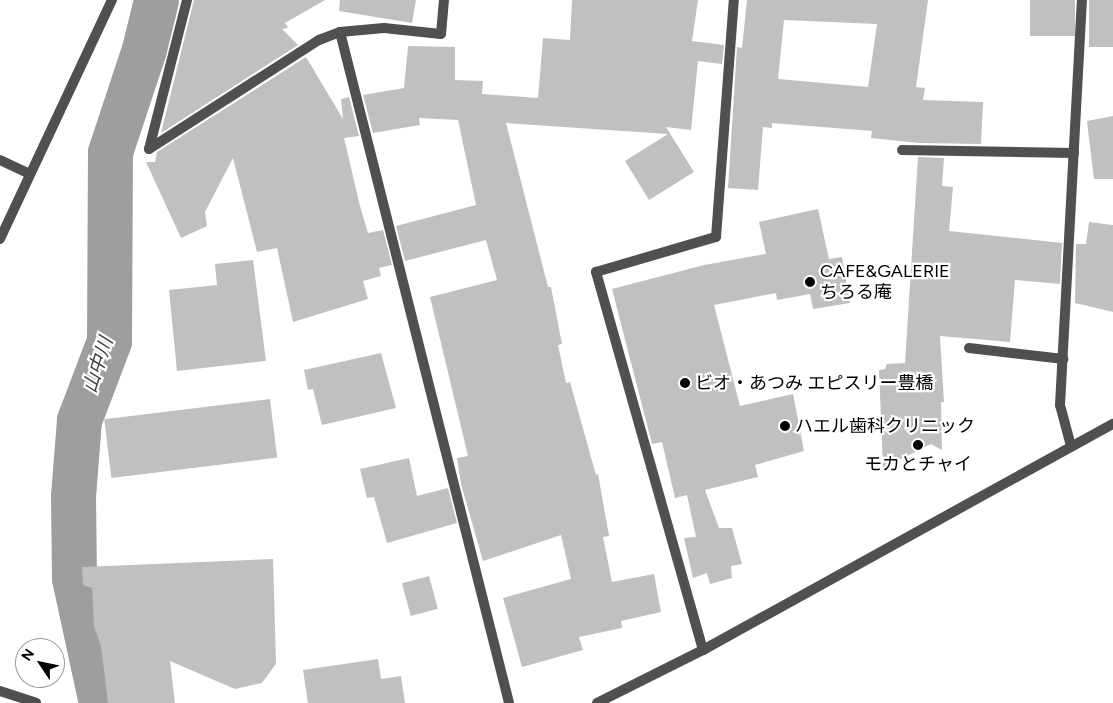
<!DOCTYPE html>
<html>
<head>
<meta charset="utf-8">
<style>
	body { margin:0 }
	#map { position:relative; width:1113px; height:703px; overflow:hidden; background:#fff; font-family:Figtree,"Noto Sans JP",sans-serif }
	div>[style] { position:absolute }
	[style*='--x'] { left:calc(var(--x)*1px); top:calc(var(--y)*1px); width:calc(var(--w)*1px); rotate:calc(var(--a)*1deg) }
	.river>* { height:45px; margin:-22.5px; padding:0 22.5px; transform-origin:22.5px; border-radius:22.5px; background:#9e9e9e }
	.building>* { inset:0; background:#c0c0c0; transform-origin:0 0 }
	.minor>* { height:10px; margin:-5px; padding:0 5px; transform-origin:5px; border-radius:5px; background:#505050 }
	.tertiary>* { height:10px; margin:-5px; padding:0 5px; transform-origin:5px; border-radius:5px; background:#505050 }
	.dots>* { width:14px; height:14px; translate:-50% -50%; box-sizing:border-box; border:2px solid #fff; border-radius:50% }
	span { translate:-50% -50%; white-space:nowrap; text-align:center; line-height:1.15; -webkit-text-stroke:4.5px #fff; paint-order:stroke }
	.poi-label { font-size:18px; color:#000 }
	.left { translate:0 -50%; text-align:left }
	.water-label { font-size:19px; color:#3f3f3f; font-style:italic }
	.north { position:absolute; left:15px; top:638px; width:50px; height:50px; box-sizing:border-box; background:#fff; border:1px solid #999; border-radius:50%; rotate:304deg; font-size:14px; font-weight:700; line-height:20px; text-align:center; color:#000 }
	.north::after { content:''; display:block; margin:auto; width:18px; height:22px; background:#000; clip-path:polygon(50% 0,100% 100%,50% 72%,0 100%) }
</style>
</head>
<body>
<div id="map">
	<div class="river">
		<i style="--x:101;--y:703;--w:128;--a:-102.2"></i>
		<i style="--x:74;--y:578;--w:82;--a:-90.7"></i>
		<i style="--x:73;--y:496;--w:76;--a:-85.5"></i>
		<i style="--x:79;--y:420;--w:85;--a:-69.2"></i>
		<i style="--x:109;--y:341;--w:189;--a:-89.7"></i>
		<i style="--x:110;--y:152;--w:108;--a:-71.7"></i>
		<i style="--x:144;--y:49;--w:50;--a:-76.2"></i>
	</div>
	<div class="building">
		<i style="clip-path:polygon(194px 0,325px 0,285px 23px,288px 28px,282px 29px,298px 45px,161px 133px)"></i>
		<i style="clip-path:polygon(340px 0,416px 0,412px 23px,339px 11px)"></i>
		<i style="clip-path:polygon(572px 0,698px 0,692px 41px,724px 45px,722px 64px,698px 61px,691px 130px,666px 127px,694px 172px,649px 200px,625px 161px,668px 134px,506px 123px,548px 287px,551px 287px,562px 344px,558px 345px,566px 383px,570px 382px,596px 475px,598px 474px,609px 536px,603px 537px,612px 582px,654px 574px,661px 612px,621px 621px,622px 628px,579px 637px,583px 650px,522px 667px,503px 598px,571px 579px,561px 535px,483px 561px,461px 484px,457px 458px,468px 456px,430px 297px,497px 280px,486px 240px,405px 261px,396px 226px,476px 205px,458px 120px,419px 118px,420px 125px,373px 133px,363px 95px,404px 88px,408px 46px,455px 47px,455px 80px,483px 81px,482px 94px,538px 98px,543px 38px,570px 40px)"></i>
		<i style="clip-path:polygon(evenodd,747px 0,928px 0,916px 87px,925px 88px,923px 100px,983px 102px,981px 144px,919px 143px,871px 138px,872px 131px,772px 123px,772px 128px,763px 127px,758px 190px,728px 188px,737px 47px,742px 48px,747px 0,784px 20px,877px 24px,868px 87px,778px 79px,784px 20px)"></i>
		<i style="left:1030px;top:0;width:45px;height:36px"></i>
		<i style="left:1089px;top:0;width:24px;height:47px"></i>
		<i style="clip-path:polygon(306px 57px,343px 119px,341px 99px,349px 97px,359px 136px,344px 138px,360px 206px,368px 233px,383px 230px,392px 265px,379px 268px,381px 276px,363px 281px,368px 299px,293px 322px,277px 248px,257px 252px,233px 158px,205px 212px,207px 226px,181px 238px,146px 162px,155px 162px,157px 152px)"></i>
		<i style="clip-path:polygon(1113px 116px,1113px 179px,1094px 179px,1087px 121px)"></i>
		<i style="clip-path:polygon(918px 157px,944px 158px,942px 186px,953px 187px,949px 231px,1062px 243px,1060px 284px,1015px 280px,1010px 342px,940px 336px,944px 402px,941px 402px,942px 450px,931px 444px,883px 468px,879px 370px,885px 369px,887px 364px,905px 363px)"></i>
		<i style="clip-path:polygon(818px 209px,829px 259px,842px 257px,850px 303px,813px 309px,810px 294px,777px 300px,776px 293px,714px 305px,740px 406px,793px 394px,804px 451px,755px 465px,758px 477px,705px 490px,719px 528px,732px 528px,742px 564px,731px 566px,732px 578px,710px 584px,707px 573px,693px 578px,684px 538px,696px 537px,687px 495px,675px 498px,662px 442px,652px 444px,612px 289px,704px 265px,766px 254px,759px 222px)"></i>
		<i style="clip-path:polygon(1089px 222px,1113px 225px,1113px 312px,1075px 303px,1076px 244px,1086px 244px)"></i>
		<i style="clip-path:polygon(253px 260px,266px 361px,177px 371px,169px 290px,217px 285px,215px 264px)"></i>
		<i style="clip-path:polygon(381px 353px,396px 408px,322px 425px,313px 389px,308px 390px,304px 370px)"></i>
		<i style="left:270px;top:399px;width:59px;height:167px;rotate:83deg"></i>
		<i style="clip-path:polygon(409px 458px,417px 496px,448px 488px,457px 523px,387px 543px,374px 497px,367px 498px,360px 469px)"></i>
		<i style="clip-path:polygon(273px 559px,276px 664px,262px 683px,235px 689px,170px 661px,175px 703px,108px 703px,101px 646px,94px 626px,92px 588px,83px 585px,82px 567px)"></i>
		<i style="left:429px;top:576px;width:34px;height:28px;rotate:75deg"></i>
		<i style="clip-path:polygon(378px 659px,381px 679px,401px 676px,405px 703px,308px 703px,303px 670px)"></i>
	</div>
	<div class="minor">
		<i style="--x:340;--y:32;--w:692;--a:75.86"></i>
		<i style="--x:149;--y:149;--w:202;--a:-32.7"></i>
		<i style="--x:319;--y:40;--w:22;--a:-21"></i>
		<i style="--x:340;--y:32;--w:44;--a:-5.2"></i>
		<i style="--x:384;--y:28;--w:57;--a:6"></i>
		<i style="--x:441;--y:34;--w:34;--a:-85"></i>
		<i style="--x:149;--y:149;--w:154;--a:-75.7"></i>
		<i style="--x:902;--y:150;--w:172;--a:1"></i>
		<i style="--x:0;--y:160;--w:33;--a:25"></i>
		<i style="--x:969;--y:348;--w:95;--a:6.7"></i>
		<i style="--x:1071;--y:446;--w:42;--a:-105"></i>
		<i style="--x:1060;--y:405;--w:406;--a:-86.9"></i>
		<i style="--x:703;--y:650;--w:393;--a:-105.8"></i>
		<i style="--x:596;--y:272;--w:125;--a:-16.3"></i>
		<i style="--x:716;--y:237;--w:238;--a:-85.7"></i>
		<i style="--x:0;--y:691;--w:38;--a:18"></i>
	</div>
	<div class="tertiary">
		<i style="--x:0;--y:239;--w:264;--a:-64.9"></i>
		<i style="--x:597;--y:703;--w:119;--a:-26.6"></i>
		<i style="--x:703;--y:650;--w:468;--a:-28.9"></i>
	</div>
	<div class="dots">
		<i style="left:810px;top:282px;background:#000"></i>
		<i style="left:685px;top:383px;background:#000"></i>
		<i style="left:785px;top:426px;background:#000"></i>
		<i style="left:918px;top:445px;background:#000"></i>
	</div>
	<div class="poi-label">
		<span class="left" style="left:820px;top:282px">CAFE&amp;GALERIE<br>ちろる庵</span>
		<span class="left" style="left:695px;top:383px">ビオ・あつみ エピスリー豊橋</span>
		<span class="left" style="left:795px;top:426px">ハエル歯科クリニック</span>
		<span style="left:918px;top:464px">モカとチャイ</span>
	</div>
	<div class="water-label">
		<span style="left:98px;top:365px;rotate:-72deg">山中川</span>
	</div>
	<div class="north">N</div>
</div>
</body>
</html>
